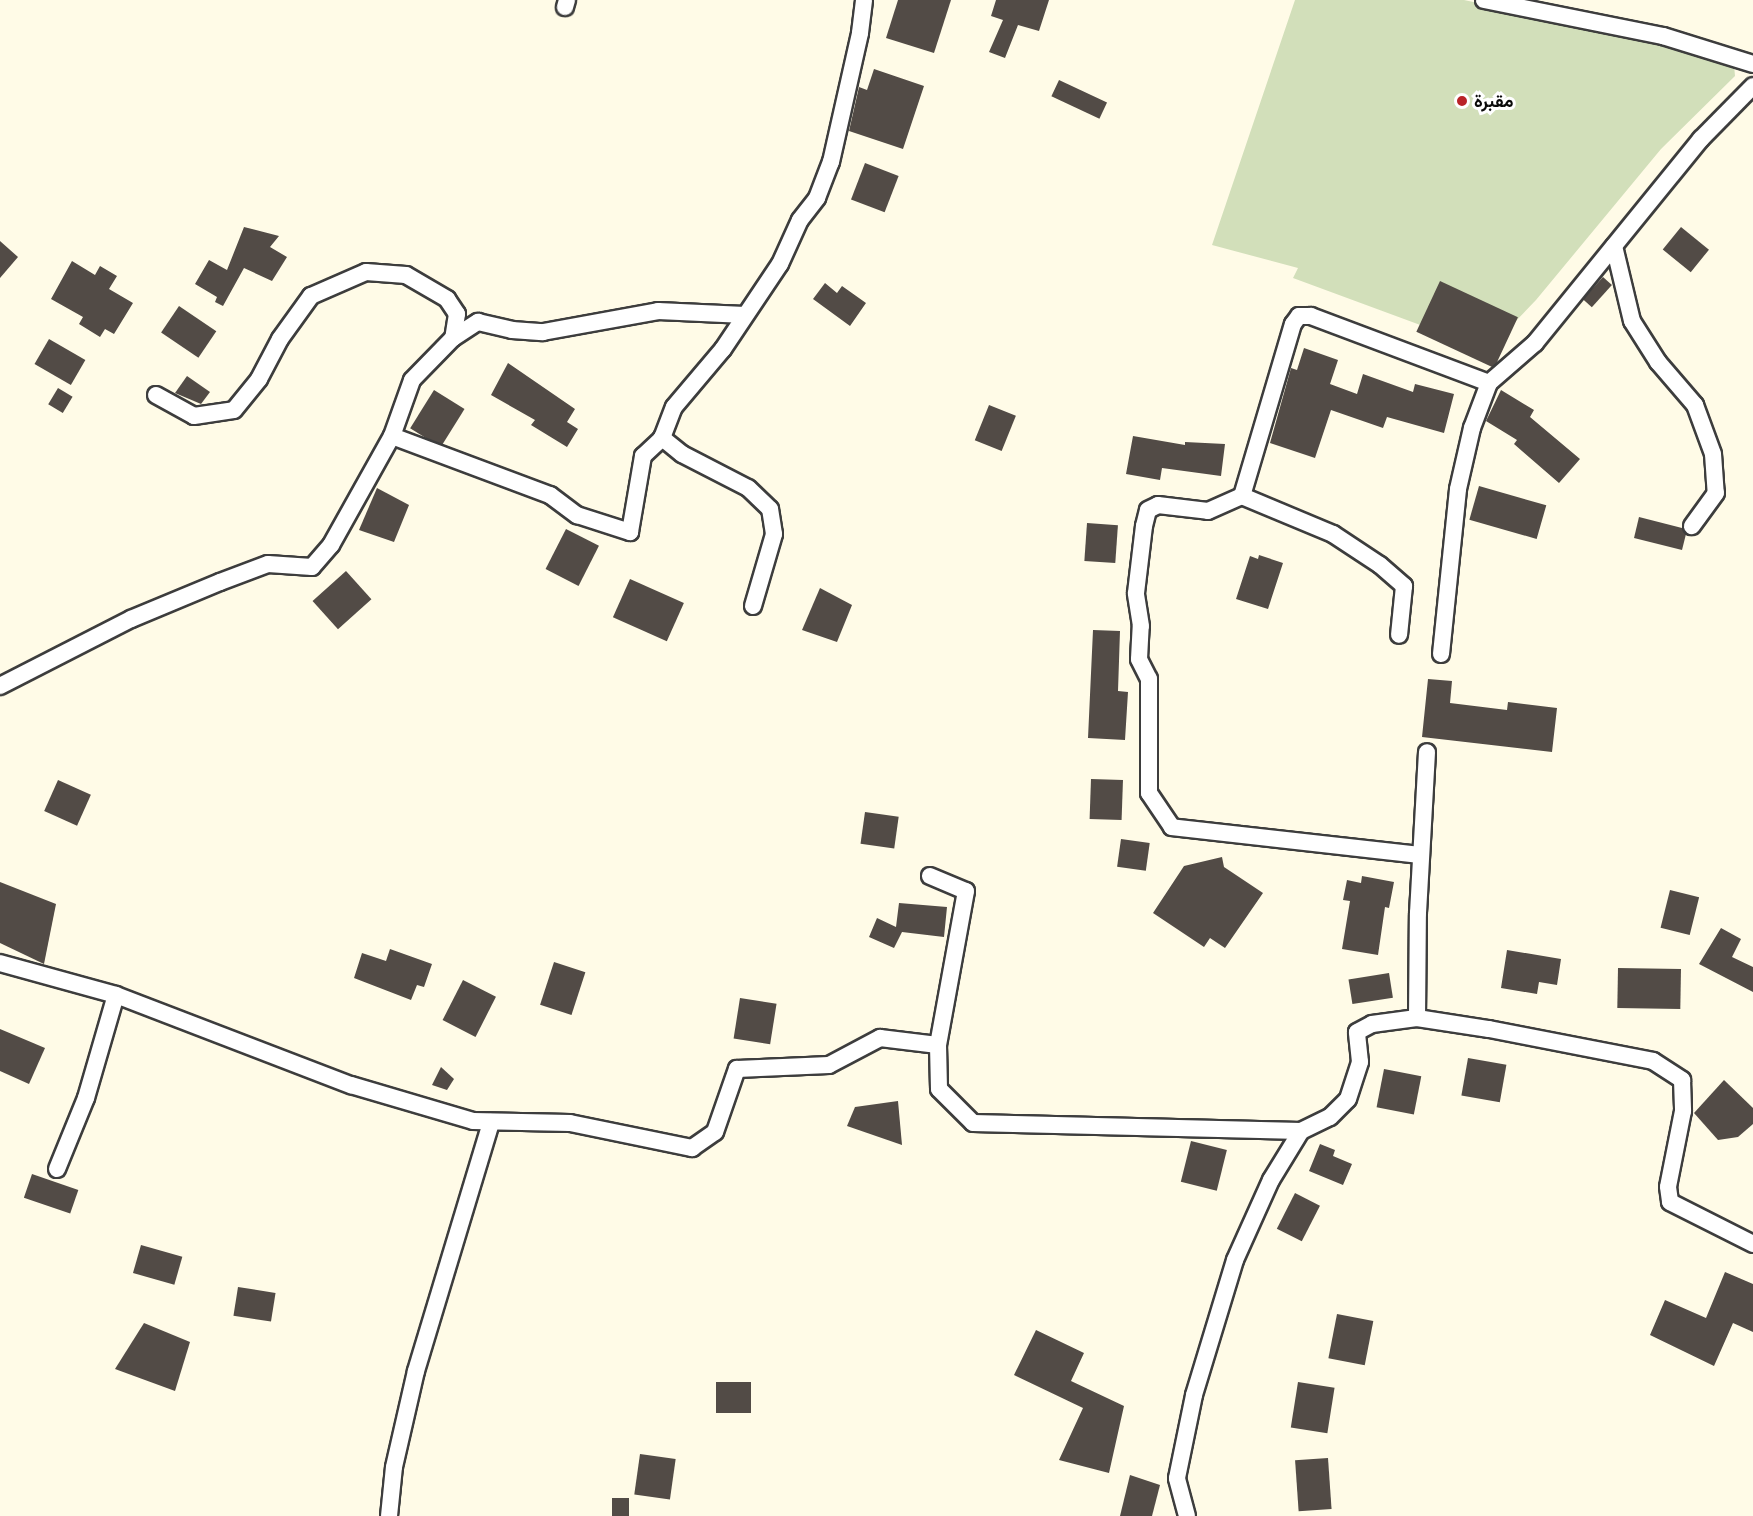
<!DOCTYPE html>
<html>
<head>
<meta charset="utf-8">
<style>
	body { margin:0 }
	#map { position:relative; width:1753px; height:1516px; overflow:hidden; background:#fffbe7; font-family:"Crimson Pro",Vazirmatn,serif }
	div>[style] { position:absolute }
	[style*='--x'] { left:calc(var(--x)*1px); top:calc(var(--y)*1px); width:calc(var(--w)*1px); rotate:calc(var(--a)*1deg) }
	.cemetery>* { inset:0; background:#d2dfba }
	.building>* { inset:0; background:#524b46; transform-origin:0 0 }
	.roads { filter:drop-shadow(2px 0 #3d3d3d) drop-shadow(-2px 0 #3d3d3d) drop-shadow(0 2px #3d3d3d) drop-shadow(0 -2px #3d3d3d) }
	.minor>* { height:16px; margin:-8px; padding:0 8px; transform-origin:8px; border-radius:8px; background:#fff }
	.dots>* { width:16px; height:16px; translate:-50% -50%; box-sizing:border-box; border:3px solid #fff; border-radius:50% }
	span { translate:-50% -50%; white-space:nowrap; text-align:center; line-height:1.15; -webkit-text-stroke:6px #fff; paint-order:stroke }
	.poi-label { font-size:18px; color:#0a0a0a; font-weight:700 }
	.left { translate:0 -50%; text-align:left }
</style>
</head>
<body>
<div id="map">
	<div class="cemetery">
		<i style="clip-path:polygon(1295px 0,1464px 0,1666px 43px,1734px 65px,1735px 76px,1661px 149px,1536px 300px,1488px 350px,1293px 278px,1298px 268px,1212px 245px)"></i>
	</div>
	<div class="building">
		<i style="clip-path:polygon(898px 0,951px 0,934px 53px,886px 38px)"></i>
		<i style="clip-path:polygon(996px 0,1049px 0,1039px 31px,1018px 25px,1005px 58px,989px 52px,1003px 20px,991px 16px)"></i>
		<i style="clip-path:polygon(874px 69px,924px 86px,903px 149px,849px 131px,859px 87px,867px 90px)"></i>
		<i style="left:1059px;top:80px;width:53px;height:18px;rotate:25deg"></i>
		<i style="left:865px;top:163px;width:36px;height:39px;rotate:21deg"></i>
		<i style="clip-path:polygon(244px 227px,279px 236px,270px 247px,287px 257px,272px 281px,244px 268px,223px 306px,215px 302px,217px 297px,195px 284px,209px 260px,227px 270px)"></i>
		<i style="left:1681px;top:227px;width:36px;height:29px;rotate:39deg"></i>
		<i style="clip-path:polygon(0 241px,18px 257px,0 278px)"></i>
		<i style="clip-path:polygon(72px 261px,95px 275px,100px 266px,117px 276px,109px 289px,133px 303px,114px 334px,105px 329px,100px 337px,79px 324px,83px 317px,51px 299px)"></i>
		<i style="left:1603px;top:277px;width:12px;height:30px;rotate:42deg"></i>
		<i style="left:1440px;top:281px;width:86px;height:56px;rotate:25deg"></i>
		<i style="clip-path:polygon(825px 283px,837px 293px,842px 286px,866px 303px,850px 326px,813px 299px)"></i>
		<i style="left:179px;top:306px;width:45px;height:32px;rotate:34deg"></i>
		<i style="left:49px;top:339px;width:42px;height:29px;rotate:30deg"></i>
		<i style="clip-path:polygon(1304px 348px,1338px 360px,1330px 384px,1357px 394px,1363px 374px,1413px 392px,1415px 384px,1454px 394px,1444px 433px,1387px 417px,1383px 428px,1331px 410px,1315px 458px,1270px 443px,1291px 368px,1297px 370px)"></i>
		<i style="clip-path:polygon(508px 363px,575px 409px,567px 422px,578px 429px,567px 447px,531px 425px,535px 420px,491px 395px)"></i>
		<i style="clip-path:polygon(187px 376px,210px 392px,201px 404px,175px 393px)"></i>
		<i style="left:58px;top:388px;width:17px;height:19px;rotate:31deg"></i>
		<i style="left:434px;top:390px;width:36px;height:45px;rotate:32deg"></i>
		<i style="clip-path:polygon(1501px 390px,1534px 410px,1530px 417px,1580px 459px,1559px 483px,1514px 444px,1517px 440px,1486px 421px)"></i>
		<i style="left:989px;top:405px;width:29px;height:38px;rotate:22deg"></i>
		<i style="clip-path:polygon(1133px 436px,1185px 445px,1185px 442px,1225px 444px,1221px 476px,1162px 468px,1160px 480px,1126px 474px)"></i>
		<i style="left:1479px;top:486px;width:70px;height:35px;rotate:16deg"></i>
		<i style="clip-path:polygon(377px 488px,409px 505px,394px 542px,359px 530px)"></i>
		<i style="clip-path:polygon(1639px 517px,1682px 528px,1686px 534px,1682px 550px,1634px 538px)"></i>
		<i style="left:1087px;top:523px;width:31px;height:38px;rotate:4deg"></i>
		<i style="left:566px;top:529px;width:37px;height:45px;rotate:27deg"></i>
		<i style="clip-path:polygon(1259px 555px,1283px 563px,1268px 609px,1236px 599px,1250px 556px,1258px 559px)"></i>
		<i style="left:346px;top:571px;width:38px;height:45px;rotate:48deg"></i>
		<i style="left:630px;top:579px;width:59px;height:42px;rotate:24deg"></i>
		<i style="clip-path:polygon(820px 588px,852px 605px,837px 642px,802px 630px)"></i>
		<i style="clip-path:polygon(1093px 630px,1120px 631px,1118px 691px,1128px 692px,1125px 740px,1088px 738px)"></i>
		<i style="clip-path:polygon(1428px 679px,1452px 681px,1450px 703px,1507px 710px,1508px 702px,1557px 708px,1552px 752px,1422px 737px)"></i>
		<i style="left:1091px;top:779px;width:32px;height:40px;rotate:2deg"></i>
		<i style="left:58px;top:780px;width:36px;height:34px;rotate:24deg"></i>
		<i style="left:865px;top:812px;width:34px;height:32px;rotate:8deg"></i>
		<i style="left:1121px;top:839px;width:29px;height:28px;rotate:8deg"></i>
		<i style="clip-path:polygon(1222px 857px,1224px 867px,1263px 893px,1225px 948px,1210px 938px,1204px 947px,1153px 913px,1184px 866px)"></i>
		<i style="clip-path:polygon(1362px 876px,1394px 882px,1389px 908px,1385px 907px,1378px 955px,1342px 949px,1350px 901px,1343px 900px,1347px 880px,1361px 883px)"></i>
		<i style="clip-path:polygon(0 882px,56px 904px,44px 964px,0 943px)"></i>
		<i style="left:1670px;top:890px;width:30px;height:39px;rotate:14deg"></i>
		<i style="clip-path:polygon(899px 903px,947px 907px,944px 937px,902px 932px,894px 948px,869px 937px,877px 918px,896px 927px)"></i>
		<i style="clip-path:polygon(1721px 928px,1741px 939px,1732px 957px,1753px 967px,1753px 992px,1699px 964px)"></i>
		<i style="clip-path:polygon(390px 949px,432px 964px,424px 987px,417px 985px,411px 1000px,354px 978px,362px 953px,386px 961px)"></i>
		<i style="clip-path:polygon(1507px 950px,1561px 959px,1557px 985px,1539px 982px,1537px 994px,1501px 988px)"></i>
		<i style="left:554px;top:962px;width:33px;height:45px;rotate:18deg"></i>
		<i style="left:1618px;top:968px;width:63px;height:40px;rotate:1deg"></i>
		<i style="left:1389px;top:973px;width:25px;height:41px;rotate:81deg"></i>
		<i style="left:463px;top:980px;width:37px;height:45px;rotate:27deg"></i>
		<i style="left:740px;top:998px;width:37px;height:41px;rotate:9deg"></i>
		<i style="clip-path:polygon(0 1029px,45px 1048px,29px 1084px,0 1071px)"></i>
		<i style="left:1468px;top:1058px;width:39px;height:38px;rotate:10deg"></i>
		<i style="clip-path:polygon(441px 1067px,454px 1079px,447px 1090px,432px 1085px)"></i>
		<i style="left:1384px;top:1069px;width:38px;height:39px;rotate:11deg"></i>
		<i style="clip-path:polygon(1724px 1080px,1753px 1108px,1753px 1124px,1738px 1137px,1718px 1140px,1694px 1113px)"></i>
		<i style="clip-path:polygon(898px 1101px,902px 1145px,847px 1126px,855px 1107px)"></i>
		<i style="left:1191px;top:1141px;width:37px;height:42px;rotate:14deg"></i>
		<i style="clip-path:polygon(1320px 1144px,1335px 1150px,1333px 1156px,1352px 1164px,1343px 1185px,1309px 1171px)"></i>
		<i style="left:32px;top:1174px;width:49px;height:25px;rotate:19deg"></i>
		<i style="left:1295px;top:1193px;width:28px;height:40px;rotate:27deg"></i>
		<i style="left:141px;top:1245px;width:43px;height:29px;rotate:16deg"></i>
		<i style="clip-path:polygon(1725px 1272px,1753px 1284px,1753px 1332px,1733px 1323px,1714px 1366px,1650px 1335px,1665px 1300px,1706px 1318px)"></i>
		<i style="left:238px;top:1287px;width:38px;height:29px;rotate:9deg"></i>
		<i style="left:1337px;top:1314px;width:37px;height:45px;rotate:11deg"></i>
		<i style="clip-path:polygon(144px 1323px,190px 1342px,175px 1391px,115px 1369px)"></i>
		<i style="clip-path:polygon(1036px 1330px,1084px 1353px,1071px 1381px,1124px 1406px,1109px 1473px,1059px 1460px,1083px 1408px,1014px 1375px)"></i>
		<i style="left:716px;top:1382px;width:35px;height:31px"></i>
		<i style="left:1298px;top:1382px;width:37px;height:46px;rotate:9deg"></i>
		<i style="left:640px;top:1454px;width:36px;height:41px;rotate:8deg"></i>
		<i style="left:1328px;top:1458px;width:51px;height:33px;rotate:86deg"></i>
		<i style="clip-path:polygon(1130px 1475px,1160px 1485px,1152px 1516px,1120px 1516px)"></i>
		<i style="left:612px;top:1498px;width:17px;height:18px"></i>
	</div>
	<div class="roads">
		<div class="minor">
			<i style="--x:1484;--y:0;--w:183;--a:11.4"></i>
			<i style="--x:1663;--y:36;--w:94;--a:17.3"></i>
			<i style="--x:565;--y:7;--w:7;--a:-74"></i>
			<i style="--x:1614;--y:246;--w:77;--a:76.5"></i>
			<i style="--x:1632;--y:321;--w:49;--a:57.6"></i>
			<i style="--x:1658;--y:362;--w:57;--a:49.3"></i>
			<i style="--x:1695;--y:405;--w:52;--a:69.8"></i>
			<i style="--x:1713;--y:454;--w:39;--a:86"></i>
			<i style="--x:1716;--y:493;--w:41;--a:126"></i>
			<i style="--x:156;--y:395;--w:43;--a:28.9"></i>
			<i style="--x:194;--y:416;--w:40;--a:-8.5"></i>
			<i style="--x:234;--y:410;--w:40;--a:-51"></i>
			<i style="--x:259;--y:379;--w:45;--a:-62.3"></i>
			<i style="--x:280;--y:339;--w:53;--a:-54.2"></i>
			<i style="--x:311;--y:296;--w:60;--a:-23.6"></i>
			<i style="--x:366;--y:272;--w:40;--a:4.3"></i>
			<i style="--x:406;--y:275;--w:48;--a:30.3"></i>
			<i style="--x:447;--y:299;--w:18;--a:56"></i>
			<i style="--x:457;--y:314;--w:24;--a:99"></i>
			<i style="--x:392;--y:436;--w:169;--a:20.5"></i>
			<i style="--x:550;--y:495;--w:34;--a:37"></i>
			<i style="--x:577;--y:515;--w:56;--a:17.8"></i>
			<i style="--x:630;--y:532;--w:77;--a:-80.3"></i>
			<i style="--x:643;--y:456;--w:26;--a:-43"></i>
			<i style="--x:1242;--y:496;--w:99;--a:22.7"></i>
			<i style="--x:1333;--y:534;--w:56;--a:33.4"></i>
			<i style="--x:1380;--y:565;--w:32;--a:41"></i>
			<i style="--x:1404;--y:586;--w:49;--a:95.8"></i>
			<i style="--x:753;--y:606;--w:75;--a:-73.7"></i>
			<i style="--x:774;--y:534;--w:25;--a:-99"></i>
			<i style="--x:770;--y:509;--w:30;--a:-136"></i>
			<i style="--x:748;--y:488;--w:74;--a:-152.7"></i>
			<i style="--x:682;--y:454;--w:26;--a:-141"></i>
			<i style="--x:662;--y:438;--w:33;--a:-69"></i>
			<i style="--x:674;--y:407;--w:76;--a:-49.8"></i>
			<i style="--x:723;--y:349;--w:102;--a:-56.2"></i>
			<i style="--x:780;--y:264;--w:48;--a:-65.6"></i>
			<i style="--x:800;--y:220;--w:28;--a:-52"></i>
			<i style="--x:817;--y:198;--w:39;--a:-69"></i>
			<i style="--x:831;--y:162;--w:132;--a:-77.3"></i>
			<i style="--x:860;--y:33;--w:33;--a:-83"></i>
			<i style="--x:1441;--y:654;--w:166;--a:-84.1"></i>
			<i style="--x:1458;--y:489;--w:63;--a:-77.1"></i>
			<i style="--x:1472;--y:428;--w:48;--a:-69.3"></i>
			<i style="--x:1489;--y:383;--w:61;--a:-41"></i>
			<i style="--x:1535;--y:343;--w:263;--a:-50.9"></i>
			<i style="--x:1701;--y:139;--w:74;--a:-45.5"></i>
			<i style="--x:0;--y:686;--w:147;--a:-27.1"></i>
			<i style="--x:131;--y:619;--w:96;--a:-22.6"></i>
			<i style="--x:220;--y:582;--w:51;--a:-20.6"></i>
			<i style="--x:268;--y:564;--w:44;--a:3.9"></i>
			<i style="--x:312;--y:567;--w:29;--a:-49"></i>
			<i style="--x:331;--y:545;--w:125;--a:-60.8"></i>
			<i style="--x:392;--y:436;--w:59;--a:-70.3"></i>
			<i style="--x:412;--y:380;--w:59;--a:-45.7"></i>
			<i style="--x:453;--y:338;--w:30;--a:-33"></i>
			<i style="--x:478;--y:322;--w:35;--a:13"></i>
			<i style="--x:512;--y:330;--w:31;--a:4"></i>
			<i style="--x:543;--y:332;--w:117;--a:-10.3"></i>
			<i style="--x:658;--y:311;--w:87;--a:2.6"></i>
			<i style="--x:1420;--y:855;--w:250;--a:-173.6"></i>
			<i style="--x:1172;--y:827;--w:41;--a:-124.1"></i>
			<i style="--x:1149;--y:793;--w:114;--a:-90"></i>
			<i style="--x:1149;--y:679;--w:22;--a:-117"></i>
			<i style="--x:1139;--y:659;--w:33;--a:-87"></i>
			<i style="--x:1141;--y:626;--w:33;--a:-99"></i>
			<i style="--x:1136;--y:593;--w:67;--a:-83.2"></i>
			<i style="--x:1144;--y:526;--w:16;--a:-76"></i>
			<i style="--x:1148;--y:510;--w:11;--a:-27"></i>
			<i style="--x:1158;--y:505;--w:50;--a:6.8"></i>
			<i style="--x:1208;--y:511;--w:37;--a:-24"></i>
			<i style="--x:1242;--y:496;--w:179;--a:-73.5"></i>
			<i style="--x:1293;--y:324;--w:10;--a:-53"></i>
			<i style="--x:1299;--y:316;--w:12;--a:0"></i>
			<i style="--x:1311;--y:316;--w:190;--a:20.6"></i>
			<i style="--x:930;--y:876;--w:39;--a:23"></i>
			<i style="--x:966;--y:891;--w:157;--a:100.3"></i>
			<i style="--x:0;--y:963;--w:120;--a:15.4"></i>
			<i style="--x:116;--y:995;--w:252;--a:21"></i>
			<i style="--x:351;--y:1085;--w:127;--a:16.4"></i>
			<i style="--x:473;--y:1121;--w:97;--a:1.2"></i>
			<i style="--x:570;--y:1123;--w:125;--a:11.6"></i>
			<i style="--x:692;--y:1148;--w:28;--a:-35"></i>
			<i style="--x:715;--y:1132;--w:67;--a:-70.8"></i>
			<i style="--x:737;--y:1069;--w:92;--a:-2.5"></i>
			<i style="--x:829;--y:1065;--w:58;--a:-27.9"></i>
			<i style="--x:880;--y:1038;--w:58;--a:6.9"></i>
			<i style="--x:938;--y:1045;--w:44;--a:88.7"></i>
			<i style="--x:939;--y:1089;--w:48;--a:45"></i>
			<i style="--x:973;--y:1123;--w:328;--a:1.4"></i>
			<i style="--x:1301;--y:1131;--w:32;--a:-26"></i>
			<i style="--x:1330;--y:1117;--w:25;--a:-45"></i>
			<i style="--x:1348;--y:1099;--w:39;--a:-72"></i>
			<i style="--x:1360;--y:1062;--w:30;--a:-96"></i>
			<i style="--x:1357;--y:1032;--w:17;--a:-28"></i>
			<i style="--x:1372;--y:1024;--w:45;--a:-7.6"></i>
			<i style="--x:1417;--y:1018;--w:73;--a:8.7"></i>
			<i style="--x:1489;--y:1029;--w:167;--a:11"></i>
			<i style="--x:1653;--y:1061;--w:35;--a:33"></i>
			<i style="--x:1682;--y:1080;--w:31;--a:88"></i>
			<i style="--x:1683;--y:1111;--w:77;--a:101.2"></i>
			<i style="--x:1668;--y:1187;--w:15;--a:82"></i>
			<i style="--x:1670;--y:1202;--w:93;--a:26.8"></i>
			<i style="--x:1417;--y:1018;--w:105;--a:-89.5"></i>
			<i style="--x:1418;--y:913;--w:161;--a:-86.8"></i>
			<i style="--x:57;--y:1169;--w:77;--a:-67.8"></i>
			<i style="--x:86;--y:1098;--w:107;--a:-73.8"></i>
			<i style="--x:389;--y:1516;--w:49;--a:-84.2"></i>
			<i style="--x:394;--y:1467;--w:98;--a:-77.1"></i>
			<i style="--x:416;--y:1371;--w:260;--a:-73.2"></i>
			<i style="--x:1187;--y:1516;--w:39;--a:-105"></i>
			<i style="--x:1177;--y:1478;--w:85;--a:-78.4"></i>
			<i style="--x:1194;--y:1395;--w:141;--a:-73.1"></i>
			<i style="--x:1235;--y:1260;--w:88;--a:-65.8"></i>
			<i style="--x:1271;--y:1180;--w:57;--a:-58.5"></i>
		</div>
	</div>
	<div class="dots">
		<i style="left:1462px;top:101px;background:#b92328"></i>
	</div>
	<div class="poi-label">
		<span class="left" style="left:1474px;top:101px">مقبرة</span>
	</div>
</div>
</body>
</html>
